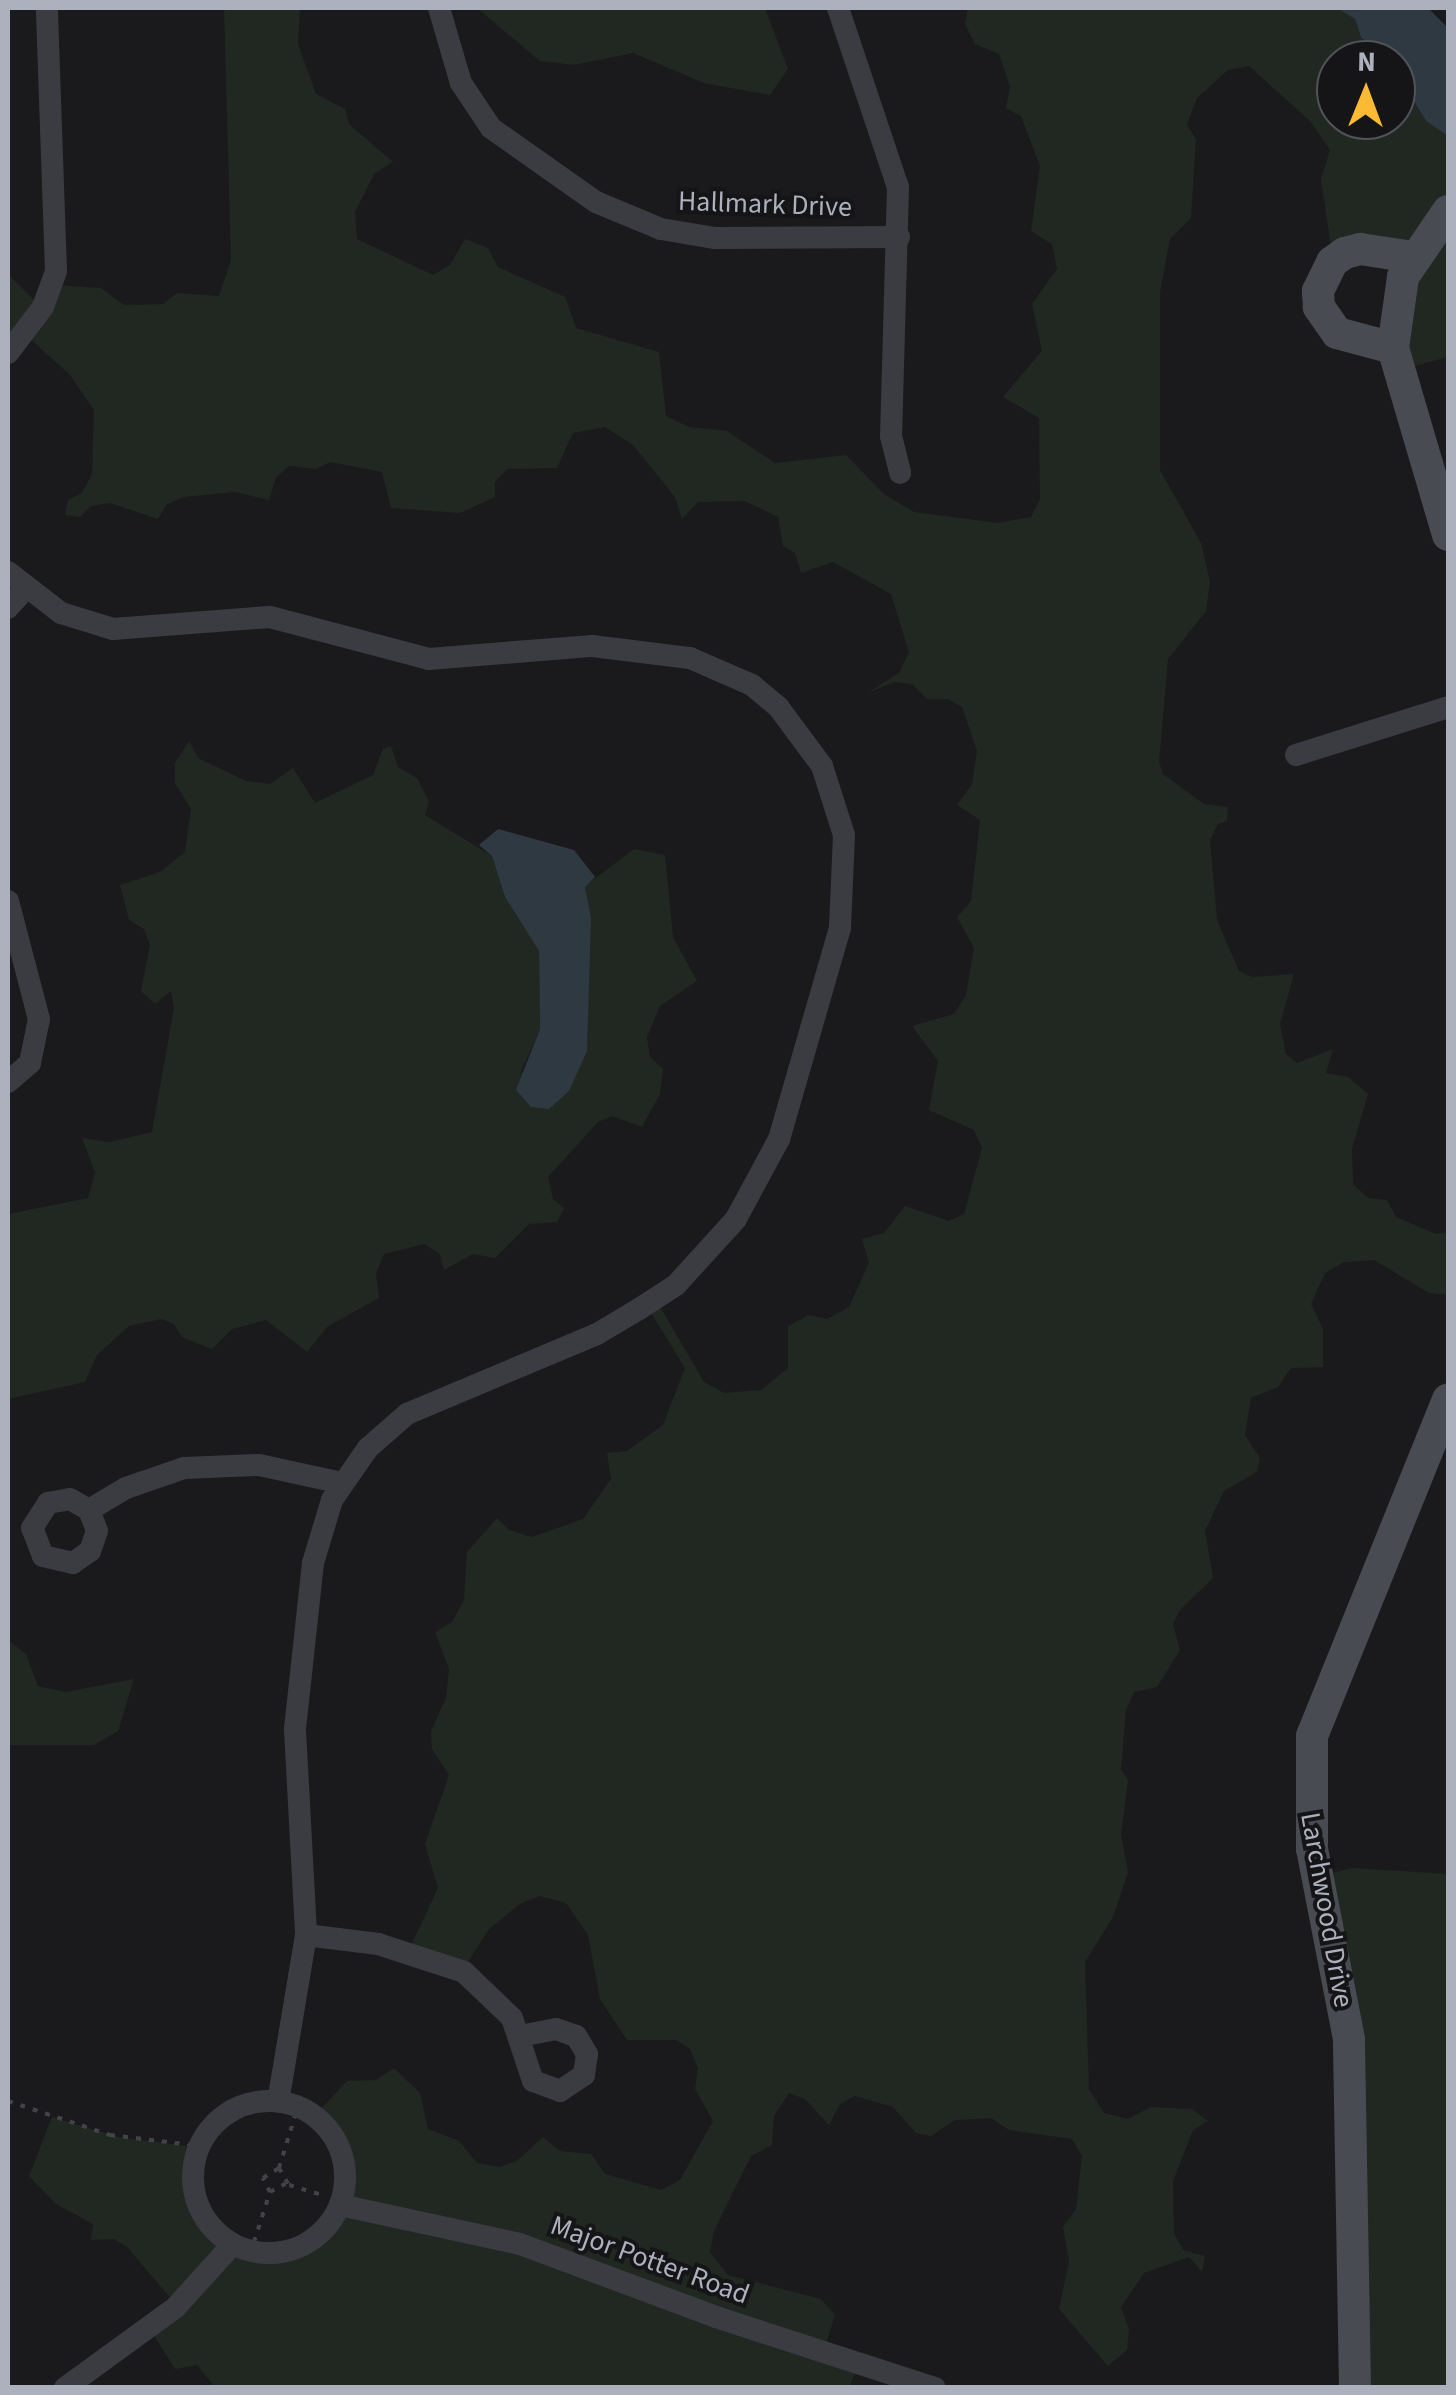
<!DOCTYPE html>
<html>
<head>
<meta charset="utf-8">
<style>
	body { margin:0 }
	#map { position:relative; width:1456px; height:2395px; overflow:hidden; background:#1a1a1d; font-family:"Source Sans 3",sans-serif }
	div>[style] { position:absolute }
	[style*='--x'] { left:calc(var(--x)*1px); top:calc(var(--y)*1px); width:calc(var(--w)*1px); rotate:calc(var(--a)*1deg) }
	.green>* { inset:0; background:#202821 }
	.water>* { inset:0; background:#2f3942 }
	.stream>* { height:6px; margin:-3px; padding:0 3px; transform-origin:3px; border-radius:3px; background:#2f3942 }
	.path>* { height:4px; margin-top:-2px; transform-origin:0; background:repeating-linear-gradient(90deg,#414349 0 5px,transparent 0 13px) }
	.street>* { height:22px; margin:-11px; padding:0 11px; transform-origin:11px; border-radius:11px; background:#3b3c42 }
	.street>.ring { margin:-11px; padding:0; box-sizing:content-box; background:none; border:22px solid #3b3c42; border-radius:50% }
	.secondary>* { height:32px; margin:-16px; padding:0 16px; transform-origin:16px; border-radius:16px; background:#494b52 }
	span { translate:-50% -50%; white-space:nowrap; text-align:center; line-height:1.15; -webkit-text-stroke:8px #151518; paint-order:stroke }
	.street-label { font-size:28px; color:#acb1bd }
	.frame { position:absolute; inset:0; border:10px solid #acb1bd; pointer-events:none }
	.north { position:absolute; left:1316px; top:40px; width:100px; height:100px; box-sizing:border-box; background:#151518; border:2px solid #51535a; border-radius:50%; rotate:1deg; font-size:28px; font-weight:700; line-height:40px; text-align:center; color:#acb1bd }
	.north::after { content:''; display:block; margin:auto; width:35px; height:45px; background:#faba34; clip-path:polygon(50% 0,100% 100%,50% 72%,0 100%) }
</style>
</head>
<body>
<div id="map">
	<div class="green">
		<i style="clip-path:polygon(224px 8px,300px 8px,298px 44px,316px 94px,345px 109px,349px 124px,393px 162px,374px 174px,355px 212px,357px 239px,433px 275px,450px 265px,465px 239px,488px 248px,498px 267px,565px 297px,576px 328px,659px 352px,666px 416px,689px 427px,727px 431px,775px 463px,846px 455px,884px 494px,914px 512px,998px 523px,1031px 517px,1040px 499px,1039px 418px,1003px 397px,1042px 351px,1032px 304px,1057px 269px,1052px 244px,1031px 231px,1040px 166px,1021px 116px,1006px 108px,1010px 87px,999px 54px,975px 44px,965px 24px,968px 8px,1352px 8px,1361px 38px,1387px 60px,1336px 60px,1336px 120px,1396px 120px,1396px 72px,1426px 121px,1448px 136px,1448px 357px,1393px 372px,1410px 265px,1333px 260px,1321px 179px,1330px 150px,1310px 121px,1249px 66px,1228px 70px,1197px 98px,1187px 125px,1196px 139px,1191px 218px,1170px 239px,1160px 292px,1160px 470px,1201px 543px,1210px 582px,1206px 611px,1168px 659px,1159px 762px,1163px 774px,1204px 804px,1228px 807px,1227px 821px,1218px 824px,1210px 840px,1217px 920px,1239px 971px,1252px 977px,1294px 974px,1280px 1024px,1286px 1054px,1297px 1063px,1333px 1049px,1326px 1073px,1348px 1077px,1368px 1094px,1352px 1149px,1353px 1184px,1368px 1198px,1387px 1200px,1396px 1217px,1436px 1234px,1448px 1232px,1448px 1295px,1429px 1293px,1374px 1260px,1344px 1262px,1325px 1273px,1311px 1304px,1323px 1329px,1323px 1367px,1291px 1368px,1278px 1387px,1251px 1398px,1245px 1435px,1260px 1458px,1257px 1472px,1224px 1491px,1205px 1531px,1213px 1578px,1180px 1610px,1173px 1624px,1180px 1650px,1157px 1687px,1134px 1692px,1126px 1710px,1121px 1769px,1128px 1780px,1121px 1835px,1128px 1872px,1113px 1917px,1085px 1962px,1089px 2089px,1104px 2113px,1128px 2119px,1151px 2107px,1192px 2109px,1208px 2121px,1193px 2130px,1173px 2181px,1174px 2233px,1183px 2250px,1205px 2256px,1202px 2272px,1189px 2257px,1144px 2273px,1121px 2307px,1129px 2329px,1127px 2350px,1108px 2366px,1059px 2309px,1069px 2261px,1063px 2227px,1076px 2209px,1082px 2156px,1072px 2139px,1009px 2130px,991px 2118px,955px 2120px,931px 2136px,916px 2133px,893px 2107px,855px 2096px,840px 2104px,829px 2125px,805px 2099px,789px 2093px,774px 2116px,772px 2145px,751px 2156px,714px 2231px,710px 2252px,728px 2275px,821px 2299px,835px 2315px,821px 2360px,856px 2372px,849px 2387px,215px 2387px,197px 2365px,175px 2369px,150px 2329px,172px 2300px,127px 2247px,114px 2239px,91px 2240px,93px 2224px,56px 2204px,29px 2176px,52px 2117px,118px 2137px,194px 2147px,195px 2203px,217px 2245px,245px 2256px,282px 2255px,319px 2241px,348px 2204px,338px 2141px,318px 2112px,347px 2081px,376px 2080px,394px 2068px,420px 2093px,428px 2129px,459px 2141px,477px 2163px,499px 2167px,517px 2161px,543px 2137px,560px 2151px,591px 2154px,605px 2174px,661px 2190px,680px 2180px,713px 2121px,695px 2089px,698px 2068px,690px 2049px,676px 2040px,627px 2040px,600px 1999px,588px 1935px,566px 1903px,539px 1896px,520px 1904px,489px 1929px,459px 1976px,408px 1952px,438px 1888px,425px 1844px,449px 1775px,432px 1749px,431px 1731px,446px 1698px,449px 1669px,435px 1632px,452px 1622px,464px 1600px,467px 1552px,497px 1518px,509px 1530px,532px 1537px,583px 1519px,611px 1479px,607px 1453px,627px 1451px,663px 1425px,685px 1368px,648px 1308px,655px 1298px,704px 1382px,724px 1393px,761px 1390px,788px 1368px,788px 1326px,809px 1315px,827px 1319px,849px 1307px,869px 1263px,862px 1239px,884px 1233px,905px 1206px,949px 1221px,964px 1214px,982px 1148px,974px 1130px,929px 1110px,938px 1061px,912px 1026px,954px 1014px,966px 995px,974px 948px,957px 917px,971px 901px,980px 820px,957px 805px,972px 784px,977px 751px,962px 707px,948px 699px,927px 699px,912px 684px,894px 682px,867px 693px,899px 673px,909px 652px,891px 594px,833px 562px,801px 573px,795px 553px,783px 546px,778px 517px,745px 501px,698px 502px,682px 519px,675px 497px,633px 445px,605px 427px,573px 433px,557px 468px,507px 469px,495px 482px,495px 497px,460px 513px,391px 508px,382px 472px,330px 462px,316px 469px,289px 466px,276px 477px,269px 500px,235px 492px,184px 497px,167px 504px,158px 519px,110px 503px,91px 506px,80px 517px,65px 515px,68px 500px,82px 493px,92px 474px,94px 410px,70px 375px,26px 335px,8px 352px,8px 274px,40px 306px,52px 285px,101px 288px,124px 305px,163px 304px,177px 293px,219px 296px,231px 260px)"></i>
		<i style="clip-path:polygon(477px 8px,765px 8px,788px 69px,770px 95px,704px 83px,633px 53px,574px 65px,540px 61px)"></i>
		<i style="clip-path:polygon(189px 741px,198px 758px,246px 781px,270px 784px,293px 768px,315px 803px,373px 775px,383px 749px,391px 746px,398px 767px,417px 778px,429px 802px,425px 815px,492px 856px,505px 897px,539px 951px,540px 1029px,519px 1076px,589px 985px,585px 886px,634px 849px,665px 855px,673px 937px,697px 981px,660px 1006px,647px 1037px,650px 1057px,663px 1069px,660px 1094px,642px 1127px,612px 1116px,598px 1122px,548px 1177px,553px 1199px,564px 1208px,557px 1222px,529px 1224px,495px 1258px,473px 1254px,444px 1270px,440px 1254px,424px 1244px,384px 1254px,376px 1274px,379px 1298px,328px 1326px,307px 1352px,266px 1320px,232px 1329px,212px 1349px,182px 1337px,174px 1324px,161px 1319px,129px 1326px,97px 1355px,85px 1382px,8px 1399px,8px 1214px,88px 1198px,95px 1173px,82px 1138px,110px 1142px,152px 1132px,174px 1008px,171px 991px,155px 1004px,141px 991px,150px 945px,144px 929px,129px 920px,120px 885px,160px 872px,185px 852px,191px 809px,175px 783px,175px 763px)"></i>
		<i style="clip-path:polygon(8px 1640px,26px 1654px,38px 1686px,66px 1692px,134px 1679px,118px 1731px,94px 1745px,8px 1745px)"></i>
		<i style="clip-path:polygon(1353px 1868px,1448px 1874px,1448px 2387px,1355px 2387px,1354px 2272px,1319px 1876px)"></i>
	</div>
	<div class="water">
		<i style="clip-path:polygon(1352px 8px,1428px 8px,1448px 28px,1448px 136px,1426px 121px,1396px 72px,1396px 60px,1361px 38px)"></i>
		<i style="clip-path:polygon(498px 829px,574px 850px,595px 877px,585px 887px,591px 918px,587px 1051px,569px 1091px,549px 1109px,531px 1107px,516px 1090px,540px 1029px,539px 951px,505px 897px,492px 856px,479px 845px)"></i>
	</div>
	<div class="stream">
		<i style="--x:1343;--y:8;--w:19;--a:32"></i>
	</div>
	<div class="path">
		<i style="--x:8;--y:2101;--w:108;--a:18.4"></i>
		<i style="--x:110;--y:2135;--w:91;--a:7"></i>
		<i style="--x:279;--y:2168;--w:20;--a:60"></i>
		<i style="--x:289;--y:2185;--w:34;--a:17"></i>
		<i style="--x:270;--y:2192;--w:19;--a:-28"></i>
		<i style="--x:254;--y:2242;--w:52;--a:-72.3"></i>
		<i style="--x:270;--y:2192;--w:16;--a:-117"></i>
		<i style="--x:263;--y:2178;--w:19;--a:-32"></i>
		<i style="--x:279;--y:2168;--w:54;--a:-72.9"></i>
	</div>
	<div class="street">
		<i style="--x:439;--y:8;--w:78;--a:73.7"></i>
		<i style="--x:461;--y:83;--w:54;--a:56.3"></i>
		<i style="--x:491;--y:128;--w:128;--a:35.2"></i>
		<i style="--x:596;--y:202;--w:70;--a:22.6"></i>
		<i style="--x:661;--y:229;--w:55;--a:9.5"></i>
		<i style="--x:715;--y:238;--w:184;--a:-0.3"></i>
		<i style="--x:838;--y:8;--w:189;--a:71.5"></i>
		<i style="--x:898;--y:187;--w:249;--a:91.6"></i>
		<i style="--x:891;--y:436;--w:38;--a:76"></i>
		<i style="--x:8;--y:353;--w:58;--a:-52.7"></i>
		<i style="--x:43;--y:307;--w:38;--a:-70"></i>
		<i style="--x:56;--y:271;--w:263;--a:-92"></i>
		<i style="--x:8;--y:572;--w:67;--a:37.7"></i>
		<i style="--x:61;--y:613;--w:54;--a:17.1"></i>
		<i style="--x:113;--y:629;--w:157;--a:-4.4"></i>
		<i style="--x:270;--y:617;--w:164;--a:14.8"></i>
		<i style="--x:429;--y:659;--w:164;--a:-4.6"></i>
		<i style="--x:592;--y:646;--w:99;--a:7"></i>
		<i style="--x:690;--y:658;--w:68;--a:23.5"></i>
		<i style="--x:752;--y:685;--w:35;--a:40"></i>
		<i style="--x:779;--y:708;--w:72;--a:53.4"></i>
		<i style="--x:822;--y:766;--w:72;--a:72.3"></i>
		<i style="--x:844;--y:835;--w:93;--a:92.5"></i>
		<i style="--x:840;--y:928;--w:220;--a:106.1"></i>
		<i style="--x:779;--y:1139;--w:91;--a:118.3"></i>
		<i style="--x:736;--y:1219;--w:89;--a:132.3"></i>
		<i style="--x:676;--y:1285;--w:44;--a:147"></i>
		<i style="--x:639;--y:1309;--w:49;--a:149.2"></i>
		<i style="--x:597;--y:1334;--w:206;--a:157.2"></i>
		<i style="--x:407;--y:1414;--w:52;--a:138.9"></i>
		<i style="--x:368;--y:1448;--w:63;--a:124.7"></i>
		<i style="--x:332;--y:1500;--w:66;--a:106.8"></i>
		<i style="--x:313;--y:1563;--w:168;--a:96.2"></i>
		<i style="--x:295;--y:1730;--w:205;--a:86.9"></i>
		<i style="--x:306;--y:1935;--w:169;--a:99.5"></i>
		<i style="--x:8;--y:608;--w:25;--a:-48"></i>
		<i style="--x:1296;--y:755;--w:159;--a:-17.5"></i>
		<i style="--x:8;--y:901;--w:122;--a:75.3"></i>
		<i style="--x:39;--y:1019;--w:45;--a:101.6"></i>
		<i style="--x:30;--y:1063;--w:29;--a:139"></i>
		<i style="--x:89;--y:1510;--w:22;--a:69"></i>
		<i style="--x:97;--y:1531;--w:21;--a:109"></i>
		<i style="--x:90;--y:1551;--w:21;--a:145"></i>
		<i style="--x:73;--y:1563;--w:31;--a:-167"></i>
		<i style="--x:43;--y:1556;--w:30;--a:-111"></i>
		<i style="--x:32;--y:1528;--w:30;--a:-57"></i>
		<i style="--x:48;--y:1503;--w:22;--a:-10"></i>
		<i style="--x:70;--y:1499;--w:22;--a:30"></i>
		<i style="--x:89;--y:1510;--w:43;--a:-30.7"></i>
		<i style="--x:126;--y:1488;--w:61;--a:-19"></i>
		<i style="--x:184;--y:1468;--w:75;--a:-2.3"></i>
		<i style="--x:259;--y:1465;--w:85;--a:12.2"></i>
		<i style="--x:306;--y:1935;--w:73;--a:7.1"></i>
		<i style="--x:378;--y:1944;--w:90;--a:18"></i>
		<i style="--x:464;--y:1972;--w:66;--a:43.8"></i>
		<i style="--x:512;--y:2018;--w:66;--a:71.6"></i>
		<i style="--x:533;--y:2081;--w:29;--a:20"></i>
		<i style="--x:560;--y:2091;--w:29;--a:-34"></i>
		<i style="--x:584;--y:2075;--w:21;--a:-82"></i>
		<i style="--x:587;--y:2054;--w:21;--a:-121"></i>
		<i style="--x:576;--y:2036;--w:21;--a:-161"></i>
		<i style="--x:556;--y:2029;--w:38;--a:169"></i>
		<i class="ring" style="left:193px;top:2101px;width:130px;height:130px"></i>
		<i style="--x:340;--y:2205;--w:184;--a:12.2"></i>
		<i style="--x:520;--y:2244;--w:209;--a:20.4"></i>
		<i style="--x:716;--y:2317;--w:230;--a:18"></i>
		<i style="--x:65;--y:2388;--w:137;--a:-36.1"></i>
		<i style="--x:176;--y:2307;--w:85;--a:-47.9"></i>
	</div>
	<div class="secondary">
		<i style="--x:1448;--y:211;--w:80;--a:124.3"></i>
		<i style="--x:1403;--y:277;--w:72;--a:98"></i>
		<i style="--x:1393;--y:348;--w:195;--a:73.6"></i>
		<i style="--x:1393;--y:348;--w:58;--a:-165"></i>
		<i style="--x:1337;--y:333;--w:32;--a:-125"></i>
		<i style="--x:1319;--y:307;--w:16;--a:-94"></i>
		<i style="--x:1318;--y:291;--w:32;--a:-64"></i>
		<i style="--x:1332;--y:262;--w:16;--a:-35"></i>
		<i style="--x:1345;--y:253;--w:16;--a:-15"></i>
		<i style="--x:1360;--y:249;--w:54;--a:8.6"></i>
		<i style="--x:1355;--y:2388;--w:349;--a:-91"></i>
		<i style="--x:1349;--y:2039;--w:194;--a:-101"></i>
		<i style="--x:1312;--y:1849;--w:113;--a:-90"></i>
		<i style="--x:1312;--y:1736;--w:363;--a:-68"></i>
	</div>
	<div class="street-label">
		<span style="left:765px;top:204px;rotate:2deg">Hallmark Drive</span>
		<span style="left:1327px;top:1910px;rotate:80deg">Larchwood Drive</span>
		<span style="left:650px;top:2260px;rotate:20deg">Major Potter Road</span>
	</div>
	<div class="frame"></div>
	<div class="north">N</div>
</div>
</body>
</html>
